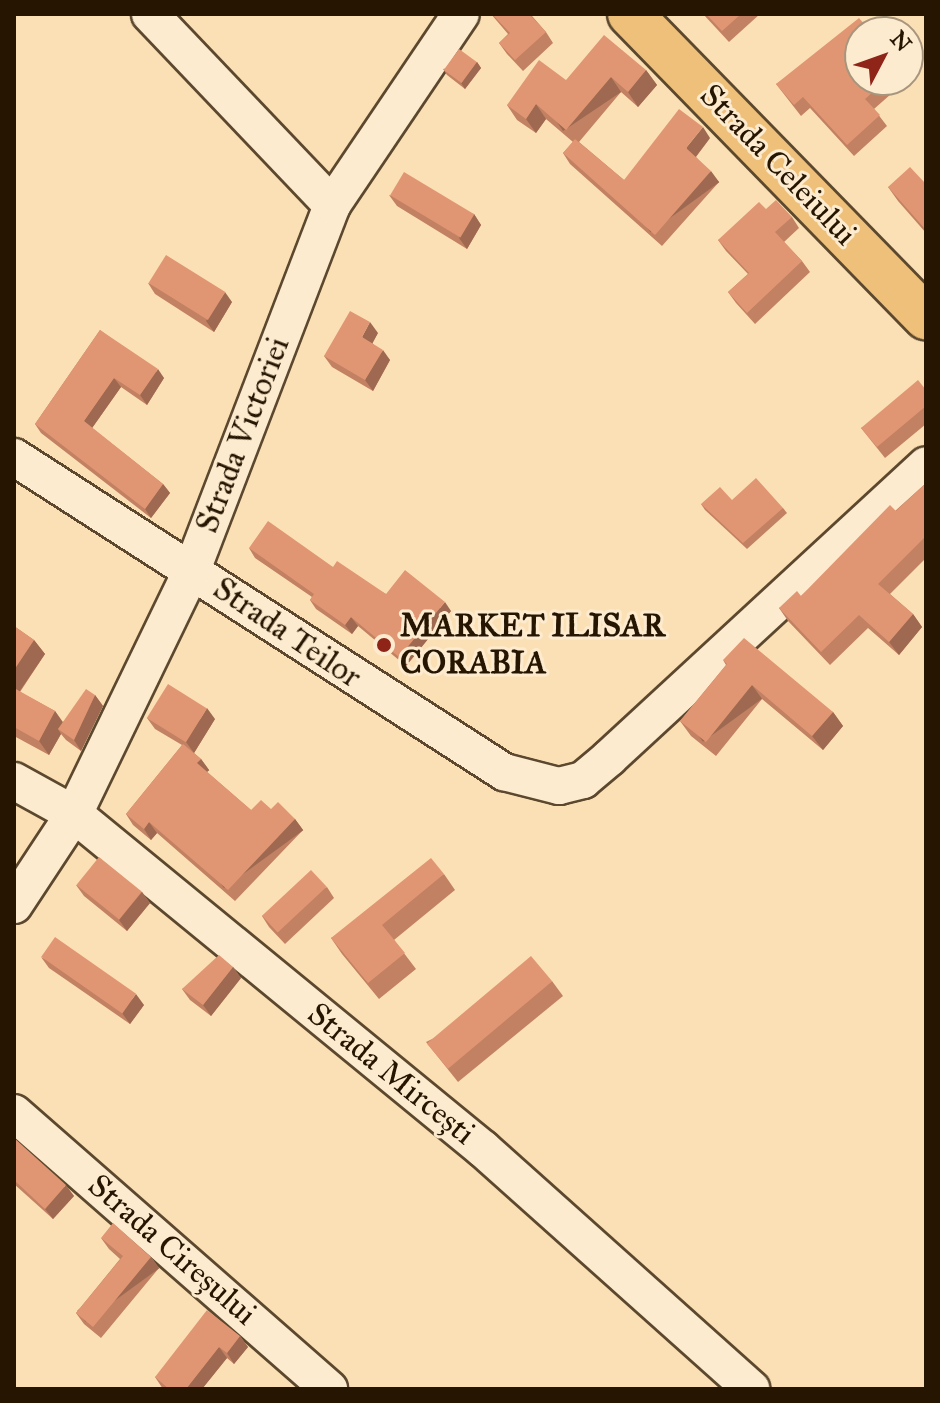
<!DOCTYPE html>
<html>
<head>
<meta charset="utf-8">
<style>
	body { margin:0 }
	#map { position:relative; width:940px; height:1403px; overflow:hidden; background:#fce0b5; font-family:"IM FELL Great Primer",serif }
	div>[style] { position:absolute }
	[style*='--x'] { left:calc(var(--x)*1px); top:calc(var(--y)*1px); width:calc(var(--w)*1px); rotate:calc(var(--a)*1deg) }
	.roads { filter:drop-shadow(2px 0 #5b482e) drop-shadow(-2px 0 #5b482e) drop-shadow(0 2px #5b482e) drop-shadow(0 -2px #5b482e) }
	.minor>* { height:36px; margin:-18px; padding:0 18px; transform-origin:18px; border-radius:18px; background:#fdebcf }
	.major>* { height:44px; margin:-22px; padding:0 22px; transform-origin:22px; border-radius:22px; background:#eec07a }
	.wall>* { inset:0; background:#c28163 }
	.shaded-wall>* { inset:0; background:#9e6950; transform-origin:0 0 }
	.building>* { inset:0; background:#e19673; transform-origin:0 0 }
	.dots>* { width:22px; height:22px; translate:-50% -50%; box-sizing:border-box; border:4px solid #fdebcf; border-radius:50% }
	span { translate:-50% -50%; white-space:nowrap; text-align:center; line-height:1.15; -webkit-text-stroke:6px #fdebcf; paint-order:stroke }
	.street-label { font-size:32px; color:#251501 }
	.poi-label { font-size:32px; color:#251501; font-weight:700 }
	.left { translate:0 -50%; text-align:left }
	.frame { position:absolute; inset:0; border:16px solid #251501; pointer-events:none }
	.north { position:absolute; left:844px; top:16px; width:80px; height:80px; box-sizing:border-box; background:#fdebcf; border:2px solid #a7957d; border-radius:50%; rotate:49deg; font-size:22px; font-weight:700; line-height:32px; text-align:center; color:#251501 }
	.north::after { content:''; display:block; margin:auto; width:28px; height:36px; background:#8f2418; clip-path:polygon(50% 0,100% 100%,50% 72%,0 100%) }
</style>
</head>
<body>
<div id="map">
	<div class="roads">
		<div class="minor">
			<i style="--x:150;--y:14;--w:264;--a:46.4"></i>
			<i style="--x:14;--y:457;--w:583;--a:32.74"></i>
			<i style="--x:504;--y:772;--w:57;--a:14.3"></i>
			<i style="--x:559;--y:786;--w:25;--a:-14"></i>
			<i style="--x:583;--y:780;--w:35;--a:-40"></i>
			<i style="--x:610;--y:757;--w:430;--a:-42.7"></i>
			<i style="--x:14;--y:781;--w:68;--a:28.8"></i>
			<i style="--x:74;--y:814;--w:529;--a:39.32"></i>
			<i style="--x:483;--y:1149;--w:360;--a:41.8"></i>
			<i style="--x:14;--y:905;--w:109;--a:-56.6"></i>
			<i style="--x:74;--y:814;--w:271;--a:-64.2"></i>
			<i style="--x:192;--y:570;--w:391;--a:-69"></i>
			<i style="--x:332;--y:205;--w:230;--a:-56"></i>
			<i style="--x:14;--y:1113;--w:419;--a:41.2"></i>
		</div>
		<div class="major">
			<i style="--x:630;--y:14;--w:424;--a:45.7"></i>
		</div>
	</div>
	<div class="wall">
		<i style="clip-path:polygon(491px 14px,534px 14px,532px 16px,546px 32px,553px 43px,523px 71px,507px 54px,499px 43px,508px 34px)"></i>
		<i style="clip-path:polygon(703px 14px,760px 14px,729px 42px)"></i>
		<i style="clip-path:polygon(860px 32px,860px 80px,881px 80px,891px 94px,874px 109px,887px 126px,854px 156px,810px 108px,801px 116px,776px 84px)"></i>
		<i style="clip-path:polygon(477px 62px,481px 68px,465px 89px,447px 75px,443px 69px)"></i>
		<i style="clip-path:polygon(646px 70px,657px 85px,638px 107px,621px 92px,579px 142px,624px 180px,710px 138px,696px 157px,719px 182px,662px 246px,570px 164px,563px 153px,573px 142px,546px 119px,536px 133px,517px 120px,507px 105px,566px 80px)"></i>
		<i style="clip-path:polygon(926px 182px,926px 233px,898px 201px,888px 187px)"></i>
		<i style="clip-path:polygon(389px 195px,474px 214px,481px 225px,467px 249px,397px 206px)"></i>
		<i style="clip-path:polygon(766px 209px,792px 217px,799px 228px,784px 242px,802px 261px,810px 272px,755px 324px,736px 303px,728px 292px,748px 274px,726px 251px,718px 240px)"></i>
		<i style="clip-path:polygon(148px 283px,232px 302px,214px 332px,155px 294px)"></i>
		<i style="clip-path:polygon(100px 330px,164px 378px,147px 405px,121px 387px,92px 428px,163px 484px,170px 493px,151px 518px,41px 433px,35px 424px)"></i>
		<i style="clip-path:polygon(378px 333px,372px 343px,390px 360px,373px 391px,332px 367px,324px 356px)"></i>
		<i style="clip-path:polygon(926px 390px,926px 424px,885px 458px,861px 428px)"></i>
		<i style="clip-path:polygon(926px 483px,926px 558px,890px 594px,913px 614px,922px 627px,899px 655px,868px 628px,830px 665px,788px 621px,779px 608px,801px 596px)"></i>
		<i style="clip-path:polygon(701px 504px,783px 508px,787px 513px,747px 549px,705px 510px)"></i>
		<i style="clip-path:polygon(249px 548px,333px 567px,386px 594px,451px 611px,406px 666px,358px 626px,352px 634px,316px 609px,310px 600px,312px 597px,255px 558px)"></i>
		<i style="clip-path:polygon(14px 626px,34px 640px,45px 654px,20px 692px,55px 711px,63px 722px,95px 695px,103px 706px,81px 751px,66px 740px,61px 734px,49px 755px,14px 736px)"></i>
		<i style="clip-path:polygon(723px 660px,833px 712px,843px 726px,823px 750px,762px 699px,716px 756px,691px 736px,680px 721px,726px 665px)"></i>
		<i style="clip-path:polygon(147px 718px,215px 719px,194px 753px,201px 759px,209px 770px,207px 772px,251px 810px,271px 809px,295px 819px,303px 830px,235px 901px,157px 833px,151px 840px,133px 825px,126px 814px,182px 745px,155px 729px)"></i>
		<i style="clip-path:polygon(444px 874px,455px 890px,394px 940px,416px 969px,379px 999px,342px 954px,331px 938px)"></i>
		<i style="clip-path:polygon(76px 885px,142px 892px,150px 903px,127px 931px,84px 896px)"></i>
		<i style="clip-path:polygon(327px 887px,334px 898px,285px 944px,269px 927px,262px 916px)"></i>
		<i style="clip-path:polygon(41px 957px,144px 1005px,130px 1024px,49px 968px)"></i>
		<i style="clip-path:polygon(233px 967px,241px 978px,211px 1016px,190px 1000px,182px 989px)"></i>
		<i style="clip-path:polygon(552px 981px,563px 996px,458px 1082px,426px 1042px)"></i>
		<i style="clip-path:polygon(14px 1138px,74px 1196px,53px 1219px,14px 1184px)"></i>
		<i style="clip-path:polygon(101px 1238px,151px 1257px,159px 1268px,101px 1338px,84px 1324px,76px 1313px,120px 1259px,109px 1249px)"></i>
		<i style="clip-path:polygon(240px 1336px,248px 1347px,234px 1364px,227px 1358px,202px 1389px,163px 1389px,155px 1377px)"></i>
	</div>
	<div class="shaded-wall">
		<i style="clip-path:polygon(477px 62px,481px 68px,465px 89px,461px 83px)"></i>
		<i style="clip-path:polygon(646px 70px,657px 85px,638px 107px,628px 92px)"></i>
		<i style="left:611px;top:77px;width:18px;height:70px;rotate:56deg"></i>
		<i style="clip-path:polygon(536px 104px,546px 119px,536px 133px,526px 119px)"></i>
		<i style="clip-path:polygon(703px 127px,710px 138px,694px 159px,686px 148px)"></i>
		<i style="left:711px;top:171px;width:14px;height:85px;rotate:54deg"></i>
		<i style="clip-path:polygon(474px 214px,481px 225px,467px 249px,459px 238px)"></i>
		<i style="clip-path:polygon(225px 292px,232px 302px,214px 332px,206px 321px)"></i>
		<i style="clip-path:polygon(370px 322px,378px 333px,370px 348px,362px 337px)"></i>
		<i style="clip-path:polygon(383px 350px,390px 360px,373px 391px,365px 380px)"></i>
		<i style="clip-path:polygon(158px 369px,164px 378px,147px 405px,140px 395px)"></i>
		<i style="clip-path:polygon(114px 378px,121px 387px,90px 431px,84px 421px)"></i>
		<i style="clip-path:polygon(163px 484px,170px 493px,151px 518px,145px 509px)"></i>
		<i style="clip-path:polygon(445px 602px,451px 611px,406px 666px,399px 657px)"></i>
		<i style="clip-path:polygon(913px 614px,922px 627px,899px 655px,889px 642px)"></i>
		<i style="clip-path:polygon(351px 617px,358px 626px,352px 634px,345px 625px)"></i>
		<i style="clip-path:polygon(34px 640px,45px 654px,15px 698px,14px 696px,14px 670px)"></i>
		<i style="left:752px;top:685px;width:17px;height:73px;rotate:54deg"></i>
		<i style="clip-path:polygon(95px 695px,103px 706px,81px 751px,74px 740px)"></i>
		<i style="clip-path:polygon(207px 708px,215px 719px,194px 753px,186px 742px)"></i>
		<i style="clip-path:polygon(55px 711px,65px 726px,58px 729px,61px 734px,49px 755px,39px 741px)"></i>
		<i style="clip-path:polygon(833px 712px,843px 726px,823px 750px,812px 736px)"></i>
		<i style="left:201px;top:759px;width:14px;height:6px;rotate:54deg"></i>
		<i style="left:295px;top:819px;width:14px;height:98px;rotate:54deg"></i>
		<i style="clip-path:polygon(149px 822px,157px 833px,151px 840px,144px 829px)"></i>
		<i style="clip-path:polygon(142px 892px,150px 903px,127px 931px,119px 920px)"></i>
		<i style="clip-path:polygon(233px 967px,241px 978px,211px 1016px,203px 1005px)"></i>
		<i style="clip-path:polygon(136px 994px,144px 1005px,130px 1024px,122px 1013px)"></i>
		<i style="clip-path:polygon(66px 1185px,74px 1196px,53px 1219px,45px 1209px)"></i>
		<i style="left:151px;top:1257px;width:14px;height:91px;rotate:54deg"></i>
		<i style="clip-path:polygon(240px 1336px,248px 1347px,234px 1364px,227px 1353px)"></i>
		<i style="clip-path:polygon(219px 1347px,227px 1358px,202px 1389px,186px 1389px)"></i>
	</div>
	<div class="building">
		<i style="clip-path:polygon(492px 14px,529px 14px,546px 32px,515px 60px,499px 43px,510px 33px)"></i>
		<i style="clip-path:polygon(706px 14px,741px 14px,722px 31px)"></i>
		<i style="clip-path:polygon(859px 18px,871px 32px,860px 32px,860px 47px,855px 52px,860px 57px,860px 80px,881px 80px,883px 83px,865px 99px,880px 115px,847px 145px,803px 97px,794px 105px,776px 84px)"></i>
		<i style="clip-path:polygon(604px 35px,646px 70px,628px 92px,611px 77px,566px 130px,536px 104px,526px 119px,507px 105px,539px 60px,566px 80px)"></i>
		<i style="left:459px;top:49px;width:22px;height:26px;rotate:36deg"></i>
		<i style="clip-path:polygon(679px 109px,703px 127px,686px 148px,711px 171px,655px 235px,563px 153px,575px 139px,624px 180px)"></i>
		<i style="clip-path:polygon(910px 167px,925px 183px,926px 182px,926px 230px,888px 187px)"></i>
		<i style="left:404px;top:172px;width:82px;height:27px;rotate:31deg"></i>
		<i style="clip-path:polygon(776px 200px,792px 217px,775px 232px,802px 261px,747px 313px,728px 292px,749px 273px,718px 240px,759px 202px,766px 209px)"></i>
		<i style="left:166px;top:255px;width:70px;height:33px;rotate:32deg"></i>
		<i style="clip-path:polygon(350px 311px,370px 322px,362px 337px,383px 350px,365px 380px,324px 356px)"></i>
		<i style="clip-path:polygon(100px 330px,158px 369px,140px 395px,114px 378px,84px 421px,163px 484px,145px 509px,35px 424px)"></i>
		<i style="clip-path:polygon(918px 380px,926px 390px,926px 406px,877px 447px,861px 428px)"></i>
		<i style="clip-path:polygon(756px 478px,783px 508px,743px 543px,701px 504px,720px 487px,732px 500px)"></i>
		<i style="clip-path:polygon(926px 483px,926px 536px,878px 584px,913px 614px,889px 642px,859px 615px,821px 652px,779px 608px,797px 591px,801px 596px,890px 505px,896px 511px)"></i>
		<i style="clip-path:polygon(268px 521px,333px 567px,337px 561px,386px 594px,405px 570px,445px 602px,399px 657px,351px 617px,345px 625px,310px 600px,314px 594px,249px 548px)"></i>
		<i style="clip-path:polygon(14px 626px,34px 640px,14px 670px)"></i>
		<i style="clip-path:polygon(744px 638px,833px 712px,812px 736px,752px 685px,706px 742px,680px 721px,727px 664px,723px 660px)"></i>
		<i style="left:168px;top:684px;width:46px;height:40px;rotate:32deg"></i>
		<i style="clip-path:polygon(14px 688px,55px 711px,39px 741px,14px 727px)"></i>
		<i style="clip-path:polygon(86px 689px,95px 695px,74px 740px,58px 729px)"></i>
		<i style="clip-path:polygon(183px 744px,201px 759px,197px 763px,251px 810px,261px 800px,271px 809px,278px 802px,295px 819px,228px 890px,149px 822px,144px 829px,126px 814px)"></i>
		<i style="left:99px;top:857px;width:55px;height:36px;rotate:39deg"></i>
		<i style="clip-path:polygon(431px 858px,444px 874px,382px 925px,405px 953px,368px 983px,331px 938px)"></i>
		<i style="left:311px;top:870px;width:23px;height:67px;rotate:47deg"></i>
		<i style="left:55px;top:937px;width:99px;height:24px;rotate:35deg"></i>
		<i style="clip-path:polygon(219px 955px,233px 967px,203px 1005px,182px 989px)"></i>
		<i style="left:531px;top:956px;width:33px;height:136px;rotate:50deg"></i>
		<i style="clip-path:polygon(14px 1138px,66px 1185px,45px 1209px,14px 1180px)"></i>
		<i style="clip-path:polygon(113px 1223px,151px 1257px,93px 1327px,76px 1313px,123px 1256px,101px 1238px)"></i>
		<i style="clip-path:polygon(207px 1310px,240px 1336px,227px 1353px,219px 1347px,186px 1389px,169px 1389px,155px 1377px)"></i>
	</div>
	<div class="dots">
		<i style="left:384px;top:645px;background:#8f2418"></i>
	</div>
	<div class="street-label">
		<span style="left:778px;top:165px;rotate:46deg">Strada Celeiului</span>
		<span style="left:243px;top:435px;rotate:-69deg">Strada Victoriei</span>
		<span style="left:287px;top:633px;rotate:34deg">Strada Teilor</span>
		<span style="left:391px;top:1074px;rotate:39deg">Strada Mircești</span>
		<span style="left:172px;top:1250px;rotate:41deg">Strada Cireșului</span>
	</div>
	<div class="poi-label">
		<span class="left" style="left:400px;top:645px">MARKET ILISAR<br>CORABIA</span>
	</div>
	<div class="frame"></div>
	<div class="north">N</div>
</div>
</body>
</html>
